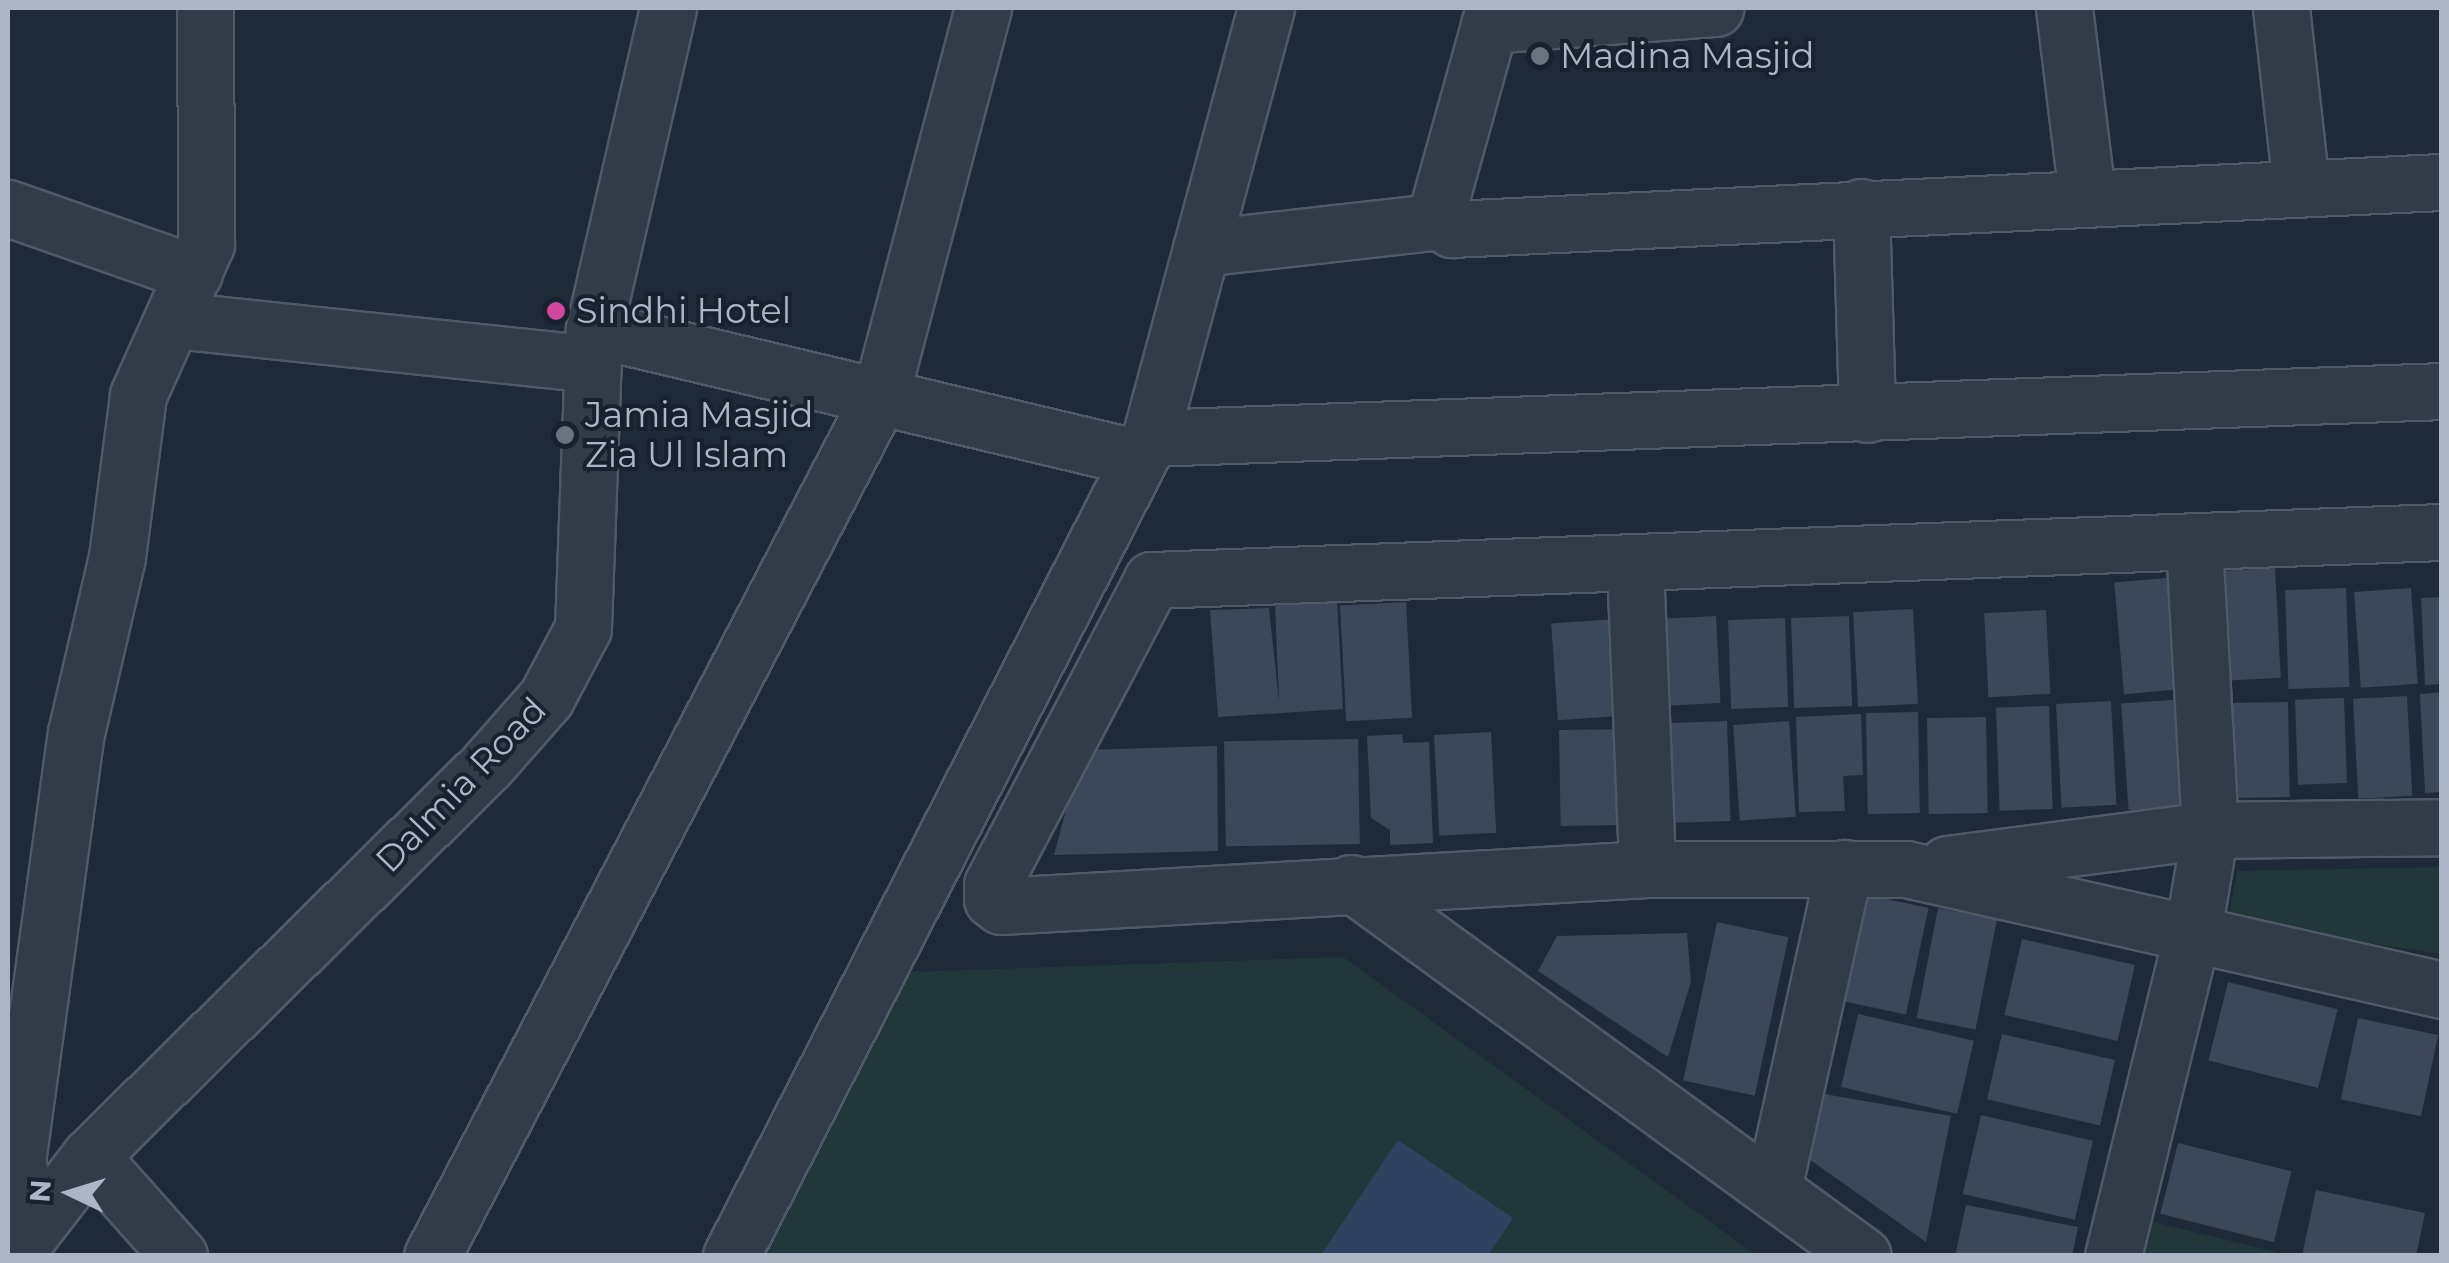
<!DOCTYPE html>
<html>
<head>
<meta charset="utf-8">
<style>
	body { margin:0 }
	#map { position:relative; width:2449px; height:1263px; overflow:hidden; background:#1f2a39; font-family:Montserrat,sans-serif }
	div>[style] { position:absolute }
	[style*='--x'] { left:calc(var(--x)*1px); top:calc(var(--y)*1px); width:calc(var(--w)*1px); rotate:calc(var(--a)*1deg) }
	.green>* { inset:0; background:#21373a }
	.water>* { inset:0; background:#2f4360 }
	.building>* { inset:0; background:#3a4859; transform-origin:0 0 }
	.roads { filter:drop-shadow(2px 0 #505967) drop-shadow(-2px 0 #505967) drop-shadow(0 2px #505967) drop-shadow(0 -2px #505967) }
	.minor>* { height:55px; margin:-27.5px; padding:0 27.5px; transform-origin:27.5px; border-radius:27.5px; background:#323c49 }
	.dots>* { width:28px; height:28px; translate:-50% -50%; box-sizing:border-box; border:5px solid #18212e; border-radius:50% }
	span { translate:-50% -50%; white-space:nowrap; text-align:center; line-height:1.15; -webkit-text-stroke:8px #18212e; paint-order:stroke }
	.poi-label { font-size:35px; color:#adb6c6 }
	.left { translate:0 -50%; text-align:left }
	.street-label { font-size:35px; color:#adb6c6 }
	.frame { position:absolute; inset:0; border:10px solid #adb6c6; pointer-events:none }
	.north { position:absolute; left:20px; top:1143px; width:100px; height:100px; -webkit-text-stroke:8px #18212e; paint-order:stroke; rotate:274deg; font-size:28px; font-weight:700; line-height:40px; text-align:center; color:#adb6c6 }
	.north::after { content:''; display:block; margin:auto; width:35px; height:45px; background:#adb6c6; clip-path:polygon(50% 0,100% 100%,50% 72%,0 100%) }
</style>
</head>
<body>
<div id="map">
	<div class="green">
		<i style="clip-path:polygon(2441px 867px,2441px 954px,2228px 921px,2237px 871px)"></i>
		<i style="clip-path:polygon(1343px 957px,1756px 1255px,759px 1256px,906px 972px)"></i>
		<i style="clip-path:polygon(2150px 1221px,2287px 1255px,2141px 1256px)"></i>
	</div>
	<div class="water">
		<i style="clip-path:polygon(1398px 1140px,1513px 1218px,1488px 1255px,1321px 1255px)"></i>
	</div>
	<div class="building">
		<i style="left:2275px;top:568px;width:110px;height:61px;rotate:87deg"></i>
		<i style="left:2178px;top:577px;width:112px;height:64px;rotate:85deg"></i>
		<i style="left:2346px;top:588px;width:99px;height:61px;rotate:88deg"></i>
		<i style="left:2411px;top:588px;width:96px;height:57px;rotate:86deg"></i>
		<i style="clip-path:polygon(2442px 597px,2442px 684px,2425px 685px,2421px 598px)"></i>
		<i style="clip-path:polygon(1337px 600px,1343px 709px,1218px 717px,1210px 610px,1269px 608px,1279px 702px,1275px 603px)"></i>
		<i style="left:1406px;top:602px;width:116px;height:66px;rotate:87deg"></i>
		<i style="left:1913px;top:609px;width:95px;height:60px;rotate:87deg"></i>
		<i style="left:2046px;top:610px;width:84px;height:62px;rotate:87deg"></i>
		<i style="left:1716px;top:616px;width:87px;height:59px;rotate:87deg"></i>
		<i style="left:1849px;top:616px;width:90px;height:58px;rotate:88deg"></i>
		<i style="left:1785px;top:618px;width:89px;height:57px;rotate:88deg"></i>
		<i style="left:1616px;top:619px;width:97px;height:65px;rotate:86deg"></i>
		<i style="clip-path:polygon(2442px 692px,2442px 792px,2425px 793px,2420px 694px)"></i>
		<i style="left:2407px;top:696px;width:100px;height:54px;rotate:87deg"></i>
		<i style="left:2344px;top:698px;width:85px;height:49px;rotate:88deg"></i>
		<i style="left:2187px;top:699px;width:107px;height:66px;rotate:86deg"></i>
		<i style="left:2111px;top:701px;width:104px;height:55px;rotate:87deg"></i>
		<i style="left:2288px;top:702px;width:95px;height:62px;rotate:89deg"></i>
		<i style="left:2049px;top:706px;width:103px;height:53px;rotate:88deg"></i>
		<i style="left:1918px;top:712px;width:101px;height:52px;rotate:89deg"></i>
		<i style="clip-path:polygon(1861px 714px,1863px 775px,1843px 776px,1845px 811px,1799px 812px,1796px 717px)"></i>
		<i style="left:1986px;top:717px;width:96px;height:59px;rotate:89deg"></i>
		<i style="left:1727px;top:721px;width:100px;height:61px;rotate:88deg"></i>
		<i style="left:1789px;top:721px;width:96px;height:56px;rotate:86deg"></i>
		<i style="left:1623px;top:729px;width:96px;height:64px;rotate:89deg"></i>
		<i style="left:1491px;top:732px;width:101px;height:57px;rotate:87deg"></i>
		<i style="clip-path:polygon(1402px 734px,1403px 743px,1429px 742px,1433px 843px,1390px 845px,1390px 830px,1371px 818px,1367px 736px)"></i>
		<i style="left:1358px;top:739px;width:105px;height:134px;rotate:89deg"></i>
		<i style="clip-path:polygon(1217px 746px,1218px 851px,1054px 855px,1082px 750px)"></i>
		<i style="left:1863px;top:894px;width:67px;height:109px;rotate:12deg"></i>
		<i style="left:1938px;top:908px;width:60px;height:112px;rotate:11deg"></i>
		<i style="left:1717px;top:922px;width:73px;height:162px;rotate:12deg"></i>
		<i style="clip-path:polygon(1687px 933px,1691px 982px,1668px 1057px,1538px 971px,1557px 936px)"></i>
		<i style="left:2022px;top:939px;width:116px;height:78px;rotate:13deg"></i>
		<i style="left:2228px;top:982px;width:113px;height:81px;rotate:14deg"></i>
		<i style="left:1858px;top:1014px;width:119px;height:75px;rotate:13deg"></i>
		<i style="left:2358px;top:1018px;width:82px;height:83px;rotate:12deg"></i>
		<i style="left:2002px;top:1034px;width:116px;height:67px;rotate:13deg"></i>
		<i style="clip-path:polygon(1824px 1094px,1951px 1116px,1926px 1242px,1809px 1159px)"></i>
		<i style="left:1981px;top:1115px;width:115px;height:81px;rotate:13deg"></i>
		<i style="left:2178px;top:1143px;width:117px;height:73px;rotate:14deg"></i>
		<i style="clip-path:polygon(2316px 1190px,2425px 1213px,2416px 1256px,2302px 1256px)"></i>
		<i style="clip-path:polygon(1966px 1205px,2078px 1227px,2072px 1256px,1955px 1256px)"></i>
	</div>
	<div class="roads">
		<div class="minor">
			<i style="--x:2064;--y:8;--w:187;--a:83"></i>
			<i style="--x:2281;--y:8;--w:180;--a:83.6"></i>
			<i style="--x:1489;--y:25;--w:227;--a:-4.3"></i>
			<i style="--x:1861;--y:207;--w:207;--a:88.3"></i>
			<i style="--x:8;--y:208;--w:197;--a:19.3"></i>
			<i style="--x:1441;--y:221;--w:16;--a:-97"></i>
			<i style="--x:1439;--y:205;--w:205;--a:-74.4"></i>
			<i style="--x:1201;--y:248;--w:242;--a:-6.4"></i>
			<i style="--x:1441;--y:221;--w:14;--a:36"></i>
			<i style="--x:1452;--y:229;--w:991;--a:-2.72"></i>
			<i style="--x:175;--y:320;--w:420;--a:6"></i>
			<i style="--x:594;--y:329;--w:560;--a:13.32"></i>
			<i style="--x:1150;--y:438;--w:1293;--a:-2.08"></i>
			<i style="--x:2442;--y:532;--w:1291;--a:177.87"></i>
			<i style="--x:1152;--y:580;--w:344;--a:117.7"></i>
			<i style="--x:992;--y:885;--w:14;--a:90"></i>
			<i style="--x:992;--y:899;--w:11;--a:38"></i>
			<i style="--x:1001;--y:906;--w:647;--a:-3.28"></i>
			<i style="--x:1647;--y:869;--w:259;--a:0"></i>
			<i style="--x:1906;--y:869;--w:549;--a:12.72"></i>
			<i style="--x:1635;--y:565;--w:304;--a:87.7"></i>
			<i style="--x:1947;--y:864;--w:265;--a:-7.4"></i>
			<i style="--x:2210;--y:830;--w:232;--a:-0.7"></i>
			<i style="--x:1351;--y:883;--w:633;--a:36.07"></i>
			<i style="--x:90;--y:1156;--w:134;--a:48.3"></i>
			<i style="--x:1773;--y:1189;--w:329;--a:-77.5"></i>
			<i style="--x:34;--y:1228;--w:68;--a:-104.4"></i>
			<i style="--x:17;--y:1162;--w:433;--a:-82.2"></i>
			<i style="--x:76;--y:733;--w:181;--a:-76.9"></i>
			<i style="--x:117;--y:557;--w:163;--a:-82.6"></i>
			<i style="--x:138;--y:395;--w:166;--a:-65.8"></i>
			<i style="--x:206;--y:244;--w:236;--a:-90.2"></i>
			<i style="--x:13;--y:1256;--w:126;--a:-52.4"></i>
			<i style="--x:90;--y:1156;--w:556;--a:-44.56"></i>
			<i style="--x:486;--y:766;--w:91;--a:-48.6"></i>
			<i style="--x:546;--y:698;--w:79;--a:-62.1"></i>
			<i style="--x:583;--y:628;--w:299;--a:-87.9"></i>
			<i style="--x:594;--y:329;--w:329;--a:-77"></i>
			<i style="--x:432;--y:1256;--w:972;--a:-62.49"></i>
			<i style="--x:881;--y:394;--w:399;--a:-75.2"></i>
			<i style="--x:731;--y:1256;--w:919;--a:-62.88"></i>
			<i style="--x:1150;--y:438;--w:445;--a:-74.9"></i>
			<i style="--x:2113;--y:1256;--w:335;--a:-76.2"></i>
			<i style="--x:2193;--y:931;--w:102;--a:-80.4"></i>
			<i style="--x:2210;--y:830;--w:284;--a:-93.2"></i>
		</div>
	</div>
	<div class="dots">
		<i style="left:1540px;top:56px;background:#6b7280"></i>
		<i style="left:556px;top:311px;background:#d1479c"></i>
		<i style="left:565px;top:435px;background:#6b7280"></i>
	</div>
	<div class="poi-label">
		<span class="left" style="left:1560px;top:56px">Madina Masjid</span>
		<span class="left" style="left:576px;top:311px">Sindhi Hotel</span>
		<span class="left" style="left:585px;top:435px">Jamia Masjid<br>Zia Ul Islam</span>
	</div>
	<div class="street-label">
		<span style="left:461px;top:785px;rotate:-46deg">Dalmia Road</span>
	</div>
	<div class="frame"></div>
	<div class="north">N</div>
</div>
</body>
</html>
